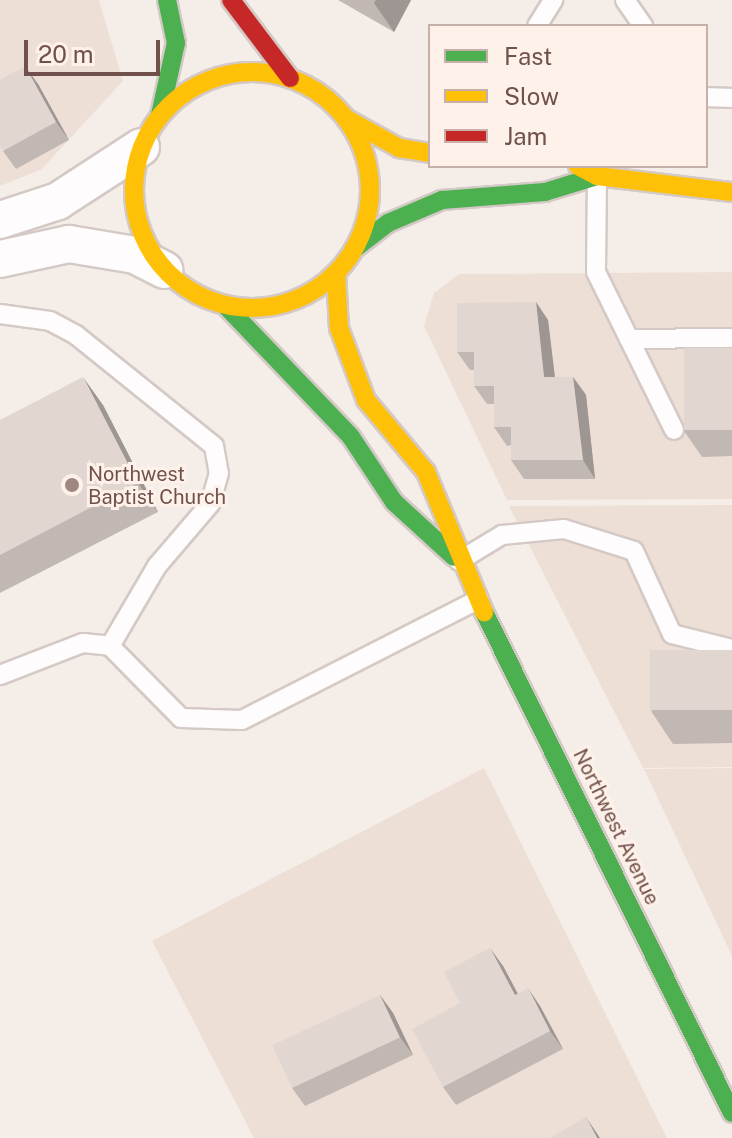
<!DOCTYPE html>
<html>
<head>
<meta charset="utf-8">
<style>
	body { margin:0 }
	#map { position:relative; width:732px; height:1138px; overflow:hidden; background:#f5eee8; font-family:"Public Sans",sans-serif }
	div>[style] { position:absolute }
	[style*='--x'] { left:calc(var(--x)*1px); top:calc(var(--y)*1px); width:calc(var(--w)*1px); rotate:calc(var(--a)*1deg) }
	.residential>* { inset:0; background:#eedfd6 }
	.roads { filter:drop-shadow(2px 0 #d4c9c5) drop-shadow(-2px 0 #d4c9c5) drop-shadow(0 2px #d4c9c5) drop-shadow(0 -2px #d4c9c5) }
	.lane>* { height:18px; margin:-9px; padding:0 9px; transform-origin:9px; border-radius:9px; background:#fefcfc }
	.street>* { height:36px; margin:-18px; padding:0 18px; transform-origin:18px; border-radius:18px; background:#fefcfc }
	.fast>* { height:18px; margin:-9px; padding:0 9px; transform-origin:9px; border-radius:9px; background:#4caf50 }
	.slow>* { height:18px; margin:-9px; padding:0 9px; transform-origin:9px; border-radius:9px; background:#ffc107 }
	.slow>.ring { margin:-9px; padding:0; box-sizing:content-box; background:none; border:18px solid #ffc107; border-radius:50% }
	.jam>* { height:18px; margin:-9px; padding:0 9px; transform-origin:9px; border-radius:9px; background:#c62828 }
	.wall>* { inset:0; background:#c2b8b3 }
	.shaded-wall>* { inset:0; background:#9e9692 }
	.building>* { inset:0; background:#e1d6d0; transform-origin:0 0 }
	.dots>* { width:22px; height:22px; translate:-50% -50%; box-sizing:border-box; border:4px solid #fef1e9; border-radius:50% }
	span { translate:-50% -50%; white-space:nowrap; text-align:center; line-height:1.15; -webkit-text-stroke:6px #fef1e9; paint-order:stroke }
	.poi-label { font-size:20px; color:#71514b }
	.left { translate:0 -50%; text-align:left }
	.street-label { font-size:20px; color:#71514b }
	.legend { position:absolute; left:428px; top:24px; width:280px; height:144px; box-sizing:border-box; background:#fef1e9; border:2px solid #c6b1aa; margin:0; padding:10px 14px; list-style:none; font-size:24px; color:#71514b }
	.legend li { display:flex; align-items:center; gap:16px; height:40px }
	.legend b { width:40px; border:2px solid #c6b1aa }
	.scale { position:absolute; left:24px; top:40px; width:136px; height:36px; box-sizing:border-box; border:4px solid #71514b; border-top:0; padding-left:10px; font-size:24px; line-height:28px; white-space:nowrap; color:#71514b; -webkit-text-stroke:6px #fef1e9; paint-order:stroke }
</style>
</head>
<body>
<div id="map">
	<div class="residential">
		<i style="clip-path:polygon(0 0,99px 0,123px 81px,42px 169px,0 186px)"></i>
		<i style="clip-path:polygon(732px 272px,732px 499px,507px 500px,424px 326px,434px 293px,459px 274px)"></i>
		<i style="clip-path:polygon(732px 505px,732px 767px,643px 768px,509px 506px)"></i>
		<i style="clip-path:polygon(484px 768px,667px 1138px,254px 1138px,152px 941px)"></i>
		<i style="clip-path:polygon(732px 768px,732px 956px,644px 769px)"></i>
	</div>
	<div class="roads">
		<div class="lane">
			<i style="--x:625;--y:0;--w:32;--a:55"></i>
			<i style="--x:537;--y:26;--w:31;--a:-58"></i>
			<i style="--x:706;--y:97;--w:26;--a:2"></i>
			<i style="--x:597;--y:176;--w:96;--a:90.6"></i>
			<i style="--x:596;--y:272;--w:176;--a:63.7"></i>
			<i style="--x:0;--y:314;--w:50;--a:8"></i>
			<i style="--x:50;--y:321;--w:30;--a:28"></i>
			<i style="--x:76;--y:335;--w:177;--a:38.8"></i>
			<i style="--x:214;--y:446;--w:27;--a:80"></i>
			<i style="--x:219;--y:473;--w:32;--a:106"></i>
			<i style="--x:210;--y:504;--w:82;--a:130.5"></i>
			<i style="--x:157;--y:566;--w:93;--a:120.4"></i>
			<i style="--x:629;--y:339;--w:103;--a:-0.6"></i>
			<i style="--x:459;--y:561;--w:50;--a:-31.2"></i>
			<i style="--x:502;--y:535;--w:62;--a:-5.5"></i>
			<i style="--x:564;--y:529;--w:73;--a:17.4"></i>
			<i style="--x:634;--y:551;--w:91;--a:65.4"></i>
			<i style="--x:672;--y:634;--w:62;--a:14"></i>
			<i style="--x:0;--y:675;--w:89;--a:-21.1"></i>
			<i style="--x:83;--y:643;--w:27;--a:6"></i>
			<i style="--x:110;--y:646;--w:101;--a:45.4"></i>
			<i style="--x:181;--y:718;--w:61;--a:1.9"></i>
			<i style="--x:242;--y:720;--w:266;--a:-27"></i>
		</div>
		<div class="street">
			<i style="--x:0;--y:220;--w:61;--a:-18.1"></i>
			<i style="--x:58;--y:201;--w:99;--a:-33"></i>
			<i style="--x:0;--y:259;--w:71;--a:-12.3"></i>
			<i style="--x:69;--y:244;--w:67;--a:9.5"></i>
			<i style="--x:135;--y:255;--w:33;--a:27"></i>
		</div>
		<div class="fast">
			<i style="--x:160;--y:115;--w:74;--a:-77.5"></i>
			<i style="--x:176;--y:43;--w:44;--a:-101.8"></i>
			<i style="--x:354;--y:249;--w:43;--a:-37.4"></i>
			<i style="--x:388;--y:223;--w:59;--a:-23.1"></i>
			<i style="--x:442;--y:200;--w:103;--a:-4.4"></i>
			<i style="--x:545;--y:192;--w:54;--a:-17.1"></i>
			<i style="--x:225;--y:305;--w:182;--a:46.3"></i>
			<i style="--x:351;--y:437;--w:78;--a:56.5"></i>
			<i style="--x:394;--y:502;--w:81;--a:42.5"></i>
			<i style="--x:484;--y:612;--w:559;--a:63.66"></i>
		</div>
		<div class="slow">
			<i class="ring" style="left:134px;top:72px;width:218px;height:218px"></i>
			<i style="--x:347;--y:119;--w:60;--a:29.1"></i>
			<i style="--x:399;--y:148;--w:31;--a:9"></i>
			<i style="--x:578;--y:166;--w:21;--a:28"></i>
			<i style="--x:597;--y:176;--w:136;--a:6.8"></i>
			<i style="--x:336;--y:273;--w:55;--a:86.9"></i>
			<i style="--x:339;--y:328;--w:77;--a:69.4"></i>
			<i style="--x:366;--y:400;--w:94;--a:50.2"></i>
			<i style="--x:426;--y:472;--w:152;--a:67.5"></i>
		</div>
		<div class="jam">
			<i style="--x:231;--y:0;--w:98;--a:52.9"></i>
		</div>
	</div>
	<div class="wall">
		<i style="clip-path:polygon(338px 0,411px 0,394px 32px)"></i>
		<i style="clip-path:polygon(38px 84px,69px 140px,16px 169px,3px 151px)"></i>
		<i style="clip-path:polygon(536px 302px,548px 320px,555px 377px,573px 377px,586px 395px,595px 479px,524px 479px,511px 460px,511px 445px,507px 446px,494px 427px,494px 404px,487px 404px,474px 386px,474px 370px,470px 370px,457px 352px)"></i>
		<i style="clip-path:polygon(732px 348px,732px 456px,702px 457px,684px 431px)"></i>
		<i style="clip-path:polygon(103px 405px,158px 512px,0 593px,0 420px)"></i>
		<i style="clip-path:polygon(732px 650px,732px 743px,673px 744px,651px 711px)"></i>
		<i style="clip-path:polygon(503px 966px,518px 994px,540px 1006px,563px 1049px,456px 1105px,443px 1087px,460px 1003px)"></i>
		<i style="clip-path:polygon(380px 995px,393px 1013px,413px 1055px,305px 1106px,292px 1088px)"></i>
	</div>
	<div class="shaded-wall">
		<i style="clip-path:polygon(376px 0,411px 0,394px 32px,374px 3px)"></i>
		<i style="clip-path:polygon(25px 66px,38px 84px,69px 140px,56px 122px)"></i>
		<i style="clip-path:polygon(536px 302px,548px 320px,557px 395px,544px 377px)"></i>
		<i style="clip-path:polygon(83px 377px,103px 405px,158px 512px,138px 483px)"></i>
		<i style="clip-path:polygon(573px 377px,586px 395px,595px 479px,583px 460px)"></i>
		<i style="clip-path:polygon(490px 948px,503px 966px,528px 1013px,515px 995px)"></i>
		<i style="clip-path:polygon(528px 988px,540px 1006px,563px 1049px,550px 1031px)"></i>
		<i style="clip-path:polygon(380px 995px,393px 1013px,413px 1055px,400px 1037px)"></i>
		<i style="clip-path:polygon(586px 1117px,600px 1138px,597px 1138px)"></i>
	</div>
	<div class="building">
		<i style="clip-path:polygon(25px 66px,56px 122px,3px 151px,0 146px,0 80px)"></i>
		<i style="clip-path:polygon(536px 302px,544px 377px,573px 377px,583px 460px,511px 460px,511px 427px,494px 427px,494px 386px,474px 386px,474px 352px,457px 352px,457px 303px)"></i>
		<i style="left:732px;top:348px;width:82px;height:48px;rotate:90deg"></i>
		<i style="clip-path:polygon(83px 377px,138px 483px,0 555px,0 420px)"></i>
		<i style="left:732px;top:650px;width:60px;height:82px;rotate:90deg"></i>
		<i style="clip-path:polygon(490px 948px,515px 995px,528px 988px,550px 1031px,443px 1087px,412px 1029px,460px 1003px,444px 972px)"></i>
		<i style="left:380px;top:995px;width:47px;height:119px;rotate:65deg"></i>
		<i style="clip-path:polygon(586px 1117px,597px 1138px,550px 1138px)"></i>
	</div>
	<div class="dots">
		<i style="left:72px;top:485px;background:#9f8882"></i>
	</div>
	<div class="poi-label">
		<span class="left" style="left:88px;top:486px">Northwest<br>Baptist Church</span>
	</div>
	<div class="street-label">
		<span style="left:616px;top:827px;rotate:64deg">Northwest Avenue</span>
	</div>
	<ul class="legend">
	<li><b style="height:10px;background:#4caf50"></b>Fast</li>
	<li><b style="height:10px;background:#ffc107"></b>Slow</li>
	<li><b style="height:10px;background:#c62828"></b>Jam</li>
	</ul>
	<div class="scale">20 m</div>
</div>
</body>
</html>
